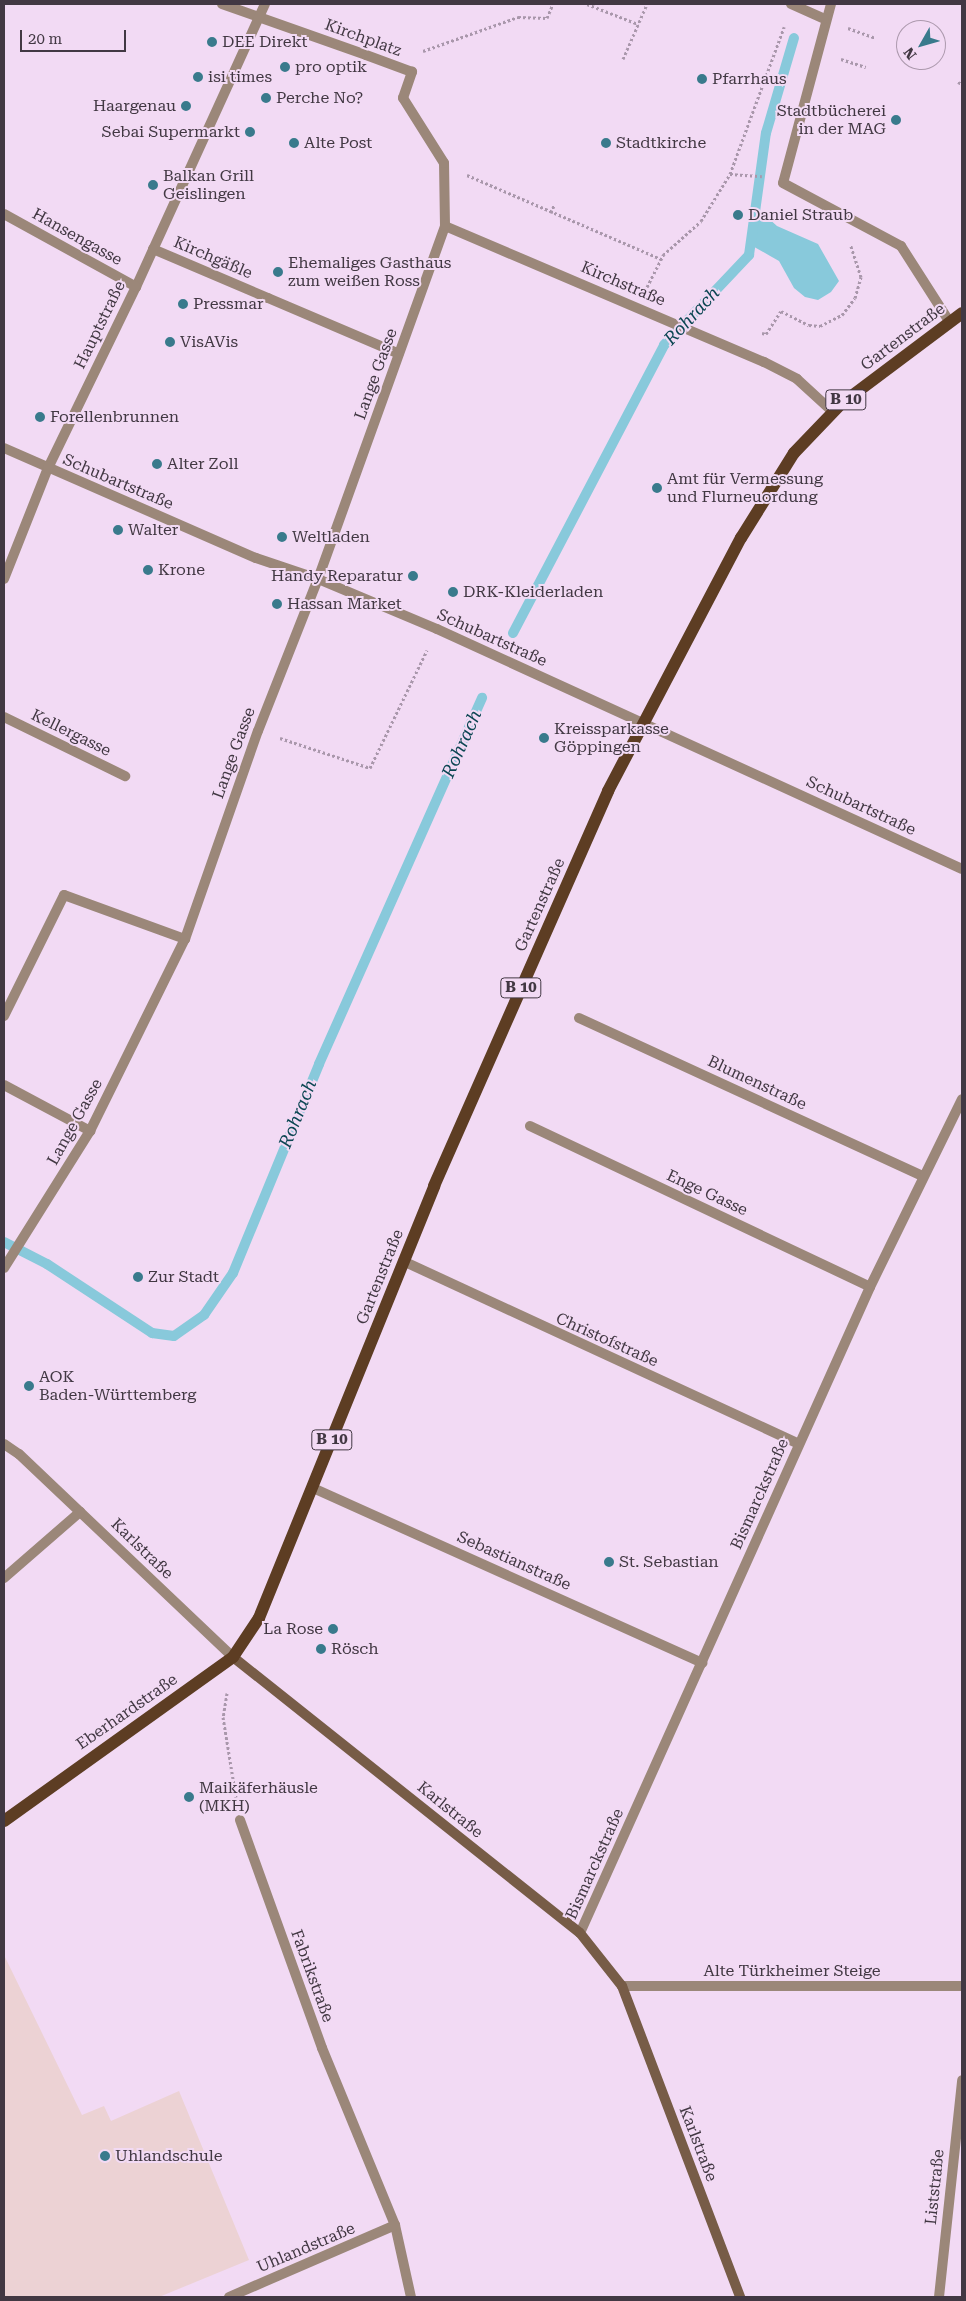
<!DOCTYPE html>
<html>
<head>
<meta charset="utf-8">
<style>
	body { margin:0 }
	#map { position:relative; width:966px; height:2301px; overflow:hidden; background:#f2daf4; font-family:"Roboto Serif",serif }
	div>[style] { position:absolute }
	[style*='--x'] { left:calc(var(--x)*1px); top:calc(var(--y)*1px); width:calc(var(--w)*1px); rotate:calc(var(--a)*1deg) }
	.education>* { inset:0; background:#ecd2d4 }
	.water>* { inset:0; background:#88c9db }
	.stream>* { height:10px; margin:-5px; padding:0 5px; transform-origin:5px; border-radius:5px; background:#88c9db }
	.path>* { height:3px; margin-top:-1.5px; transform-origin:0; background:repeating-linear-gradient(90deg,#a997ab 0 2.5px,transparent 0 5px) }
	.service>* { height:10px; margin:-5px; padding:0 5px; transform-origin:5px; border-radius:5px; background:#9b8779 }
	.pedestrian>* { height:10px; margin:-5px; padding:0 5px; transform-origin:5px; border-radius:5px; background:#9b8779 }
	.minor>* { height:10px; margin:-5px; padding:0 5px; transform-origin:5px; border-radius:5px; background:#9b8779 }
	.secondary>* { height:10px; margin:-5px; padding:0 5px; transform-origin:5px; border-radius:5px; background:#775c47 }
	.primary>* { height:12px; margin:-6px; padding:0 6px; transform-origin:6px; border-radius:6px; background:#5d3d23 }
	.dots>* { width:14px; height:14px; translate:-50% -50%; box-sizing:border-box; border:2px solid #f2daf4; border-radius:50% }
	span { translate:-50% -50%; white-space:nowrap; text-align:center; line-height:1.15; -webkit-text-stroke:4px #f2daf4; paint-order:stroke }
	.shield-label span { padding:1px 4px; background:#f2daf4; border:1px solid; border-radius:4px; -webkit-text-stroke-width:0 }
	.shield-label { font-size:15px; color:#423843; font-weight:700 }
	.street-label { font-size:16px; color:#423843 }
	.poi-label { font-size:16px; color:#423843 }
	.left { translate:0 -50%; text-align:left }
	.right { translate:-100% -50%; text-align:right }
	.water-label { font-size:18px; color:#0c4653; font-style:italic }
	.frame { position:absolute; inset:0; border:5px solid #423843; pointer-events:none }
	.north { position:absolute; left:896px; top:20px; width:50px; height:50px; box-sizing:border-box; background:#f2daf4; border:1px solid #ac99ad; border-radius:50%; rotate:232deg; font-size:14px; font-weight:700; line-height:20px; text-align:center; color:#423843 }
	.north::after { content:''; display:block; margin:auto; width:18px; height:22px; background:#397a8c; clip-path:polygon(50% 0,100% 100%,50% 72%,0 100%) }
	.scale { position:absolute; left:20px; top:30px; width:106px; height:22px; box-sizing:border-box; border:2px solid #423843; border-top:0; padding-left:6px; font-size:15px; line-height:18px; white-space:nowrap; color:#423843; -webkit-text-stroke:4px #f2daf4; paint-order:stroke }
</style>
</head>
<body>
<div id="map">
	<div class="education">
		<i style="clip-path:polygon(4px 1955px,82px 2115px,104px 2106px,111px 2121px,179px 2091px,249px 2260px,159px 2297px,4px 2297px)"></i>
	</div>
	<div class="water">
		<i style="clip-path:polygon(767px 217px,777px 226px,818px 244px,839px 281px,831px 292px,818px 300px,805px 297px,794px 288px,779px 261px,749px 244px,752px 220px)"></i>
	</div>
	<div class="stream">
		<i style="--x:513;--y:633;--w:325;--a:-62.3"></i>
		<i style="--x:664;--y:345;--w:124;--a:-46.6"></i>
		<i style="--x:749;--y:255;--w:123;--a:-82.1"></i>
		<i style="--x:766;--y:133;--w:99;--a:-73.6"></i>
		<i style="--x:4;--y:1242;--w:48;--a:27.1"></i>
		<i style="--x:47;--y:1264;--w:126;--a:33.3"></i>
		<i style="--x:152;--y:1333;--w:22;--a:8"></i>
		<i style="--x:174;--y:1336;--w:37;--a:-35"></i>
		<i style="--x:204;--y:1315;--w:51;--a:-55.4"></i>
		<i style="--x:233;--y:1273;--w:226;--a:-67.6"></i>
		<i style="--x:319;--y:1064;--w:401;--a:-66"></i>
	</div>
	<div class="path">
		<i style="--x:587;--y:4;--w:55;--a:21.4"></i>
		<i style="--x:848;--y:28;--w:29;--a:20"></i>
		<i style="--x:423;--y:51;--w:101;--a:-19.7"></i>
		<i style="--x:518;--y:17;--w:29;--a:2"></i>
		<i style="--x:547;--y:18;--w:15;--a:-67"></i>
		<i style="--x:623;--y:59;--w:60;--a:-66.4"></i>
		<i style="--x:841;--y:59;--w:26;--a:18"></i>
		<i style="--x:958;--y:82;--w:4;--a:27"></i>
		<i style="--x:730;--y:174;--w:32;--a:4"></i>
		<i style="--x:467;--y:175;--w:211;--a:23.4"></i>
		<i style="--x:551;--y:213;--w:9;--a:-69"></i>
		<i style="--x:647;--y:287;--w:36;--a:-63"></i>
		<i style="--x:663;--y:255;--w:51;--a:-41.8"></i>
		<i style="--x:701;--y:221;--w:55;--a:-58.3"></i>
		<i style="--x:730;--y:174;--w:157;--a:-69.8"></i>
		<i style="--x:762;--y:333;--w:4;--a:14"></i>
		<i style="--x:766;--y:334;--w:27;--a:-57"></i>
		<i style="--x:781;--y:311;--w:31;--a:27"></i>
		<i style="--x:809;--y:325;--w:11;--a:5"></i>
		<i style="--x:820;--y:326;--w:25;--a:-27"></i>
		<i style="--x:842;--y:315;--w:21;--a:-53"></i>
		<i style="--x:855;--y:298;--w:22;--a:-74"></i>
		<i style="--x:861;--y:277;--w:33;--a:-108"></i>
		<i style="--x:280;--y:738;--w:95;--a:18.4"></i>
		<i style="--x:370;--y:768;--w:131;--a:-64.2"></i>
		<i style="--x:227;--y:1693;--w:24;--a:99"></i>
		<i style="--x:223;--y:1717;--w:81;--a:80.8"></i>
	</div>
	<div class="service">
		<i style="--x:831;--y:4;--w:185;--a:105"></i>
		<i style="--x:783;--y:183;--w:134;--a:28.1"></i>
		<i style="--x:901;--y:246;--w:89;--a:57.4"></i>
		<i style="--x:4;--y:717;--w:135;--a:26"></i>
		<i style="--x:64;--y:895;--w:129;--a:20"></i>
		<i style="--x:579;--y:1018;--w:379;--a:24.7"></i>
		<i style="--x:530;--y:1126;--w:376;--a:25.3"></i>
	</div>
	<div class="pedestrian">
		<i style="--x:222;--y:4;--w:153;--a:19.5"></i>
		<i style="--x:791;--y:4;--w:36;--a:24"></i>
		<i style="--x:153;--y:249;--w:125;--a:23.1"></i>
		<i style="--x:4;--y:448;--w:275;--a:23.6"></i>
		<i style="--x:4;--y:579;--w:119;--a:-68.4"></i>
		<i style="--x:48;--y:468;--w:201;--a:-64.1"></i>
		<i style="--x:136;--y:287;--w:311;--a:-65.5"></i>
	</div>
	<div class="minor">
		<i style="--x:4;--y:214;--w:151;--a:28.9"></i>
		<i style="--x:445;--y:226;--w:347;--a:23.1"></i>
		<i style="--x:764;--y:362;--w:37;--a:27"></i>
		<i style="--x:797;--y:379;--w:49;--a:42.5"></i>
		<i style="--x:268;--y:298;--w:142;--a:23.1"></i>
		<i style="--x:256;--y:558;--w:65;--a:18.7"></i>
		<i style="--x:318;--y:579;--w:129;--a:22.8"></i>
		<i style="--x:437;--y:629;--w:577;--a:24.57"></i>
		<i style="--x:4;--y:1016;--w:135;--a:-63.6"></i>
		<i style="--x:4;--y:1085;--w:98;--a:28.1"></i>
		<i style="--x:403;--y:1261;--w:436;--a:24.8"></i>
		<i style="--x:4;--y:1268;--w:162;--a:-57.9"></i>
		<i style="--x:90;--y:1131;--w:214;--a:-63.7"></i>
		<i style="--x:185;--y:939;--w:220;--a:-70.7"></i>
		<i style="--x:258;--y:731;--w:163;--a:-68.5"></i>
		<i style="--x:318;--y:579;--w:375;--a:-70.2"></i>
		<i style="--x:445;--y:226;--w:63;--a:-90.9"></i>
		<i style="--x:444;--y:163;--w:77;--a:-122.2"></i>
		<i style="--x:403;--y:98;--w:28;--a:-71"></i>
		<i style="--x:412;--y:72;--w:49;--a:-159.7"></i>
		<i style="--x:4;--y:1444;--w:18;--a:34"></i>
		<i style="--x:19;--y:1454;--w:295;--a:43.5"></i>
		<i style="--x:313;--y:1488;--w:427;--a:24.2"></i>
		<i style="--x:4;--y:1578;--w:101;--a:-41"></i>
		<i style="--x:240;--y:1820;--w:242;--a:70.2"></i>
		<i style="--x:322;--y:2048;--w:191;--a:67.6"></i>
		<i style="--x:395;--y:2225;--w:74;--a:77.5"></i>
		<i style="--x:580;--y:1933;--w:708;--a:-65.82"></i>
		<i style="--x:870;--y:1287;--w:209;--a:-63.9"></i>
		<i style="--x:622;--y:1986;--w:340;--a:0"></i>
		<i style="--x:229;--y:2297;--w:181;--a:-23.4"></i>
		<i style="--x:939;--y:2297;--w:218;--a:-83.9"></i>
	</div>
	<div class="secondary">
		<i style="--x:233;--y:1657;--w:443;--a:38.5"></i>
		<i style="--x:580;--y:1933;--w:68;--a:51.6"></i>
		<i style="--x:622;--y:1986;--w:333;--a:69.2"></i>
	</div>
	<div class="primary">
		<i style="--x:4;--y:1821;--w:282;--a:-35.6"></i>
		<i style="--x:233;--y:1657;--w:47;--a:-56.3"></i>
		<i style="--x:259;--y:1618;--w:466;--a:-67.9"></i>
		<i style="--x:434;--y:1186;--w:432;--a:-66.2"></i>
		<i style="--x:608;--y:791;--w:286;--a:-62.3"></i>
		<i style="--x:741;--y:538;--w:100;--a:-58.1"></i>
		<i style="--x:794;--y:453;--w:68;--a:-46.2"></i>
		<i style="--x:841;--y:404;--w:151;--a:-36.9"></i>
	</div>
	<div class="dots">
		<i style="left:212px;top:42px;background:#397a8c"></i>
		<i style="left:285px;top:67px;background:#397a8c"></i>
		<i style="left:198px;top:77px;background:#397a8c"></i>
		<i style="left:702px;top:79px;background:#397a8c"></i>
		<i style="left:266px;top:98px;background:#397a8c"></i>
		<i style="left:186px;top:106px;background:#397a8c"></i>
		<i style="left:896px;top:120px;background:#397a8c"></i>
		<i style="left:250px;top:132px;background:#397a8c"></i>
		<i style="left:294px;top:143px;background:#397a8c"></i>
		<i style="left:606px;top:143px;background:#397a8c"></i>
		<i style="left:153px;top:185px;background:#397a8c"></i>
		<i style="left:738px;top:215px;background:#397a8c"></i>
		<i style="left:278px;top:272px;background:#397a8c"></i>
		<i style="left:183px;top:304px;background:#397a8c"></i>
		<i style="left:170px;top:342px;background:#397a8c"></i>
		<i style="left:40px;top:417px;background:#397a8c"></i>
		<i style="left:157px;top:464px;background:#397a8c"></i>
		<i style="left:657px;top:488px;background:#397a8c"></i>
		<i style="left:118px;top:530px;background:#397a8c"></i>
		<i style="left:282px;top:537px;background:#397a8c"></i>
		<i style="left:148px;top:570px;background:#397a8c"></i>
		<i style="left:413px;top:576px;background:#397a8c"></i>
		<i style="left:453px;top:592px;background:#397a8c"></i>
		<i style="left:277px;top:604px;background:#397a8c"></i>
		<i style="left:544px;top:738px;background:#397a8c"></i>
		<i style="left:138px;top:1277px;background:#397a8c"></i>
		<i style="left:29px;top:1386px;background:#397a8c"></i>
		<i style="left:609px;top:1562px;background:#397a8c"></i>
		<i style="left:333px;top:1629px;background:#397a8c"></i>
		<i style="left:321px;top:1649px;background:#397a8c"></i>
		<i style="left:189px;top:1797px;background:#397a8c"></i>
		<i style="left:105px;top:2156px;background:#397a8c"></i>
	</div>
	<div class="shield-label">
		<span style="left:846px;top:400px">B 10</span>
		<span style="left:521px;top:988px">B 10</span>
		<span style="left:332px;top:1440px">B 10</span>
	</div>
	<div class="street-label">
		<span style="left:363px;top:38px;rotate:20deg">Kirchplatz</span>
		<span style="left:77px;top:237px;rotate:29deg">Hansengasse</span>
		<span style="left:213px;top:258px;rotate:23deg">Kirchgäßle</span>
		<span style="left:623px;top:284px;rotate:23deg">Kirchstraße</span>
		<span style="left:100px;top:325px;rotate:-64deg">Hauptstraße</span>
		<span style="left:903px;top:337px;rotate:-37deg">Gartenstraße</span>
		<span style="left:376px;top:374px;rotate:-70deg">Lange Gasse</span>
		<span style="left:118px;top:482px;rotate:23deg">Schubartstraße</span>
		<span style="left:492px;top:638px;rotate:24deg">Schubartstraße</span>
		<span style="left:71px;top:733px;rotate:26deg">Kellergasse</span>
		<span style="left:234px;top:753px;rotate:-70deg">Lange Gasse</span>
		<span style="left:861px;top:806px;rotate:25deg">Schubartstraße</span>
		<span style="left:540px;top:905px;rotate:-66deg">Gartenstraße</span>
		<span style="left:757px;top:1083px;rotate:25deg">Blumenstraße</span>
		<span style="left:75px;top:1122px;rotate:-61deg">Lange Gasse</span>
		<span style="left:707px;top:1193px;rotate:25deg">Enge Gasse</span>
		<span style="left:380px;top:1277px;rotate:-68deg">Gartenstraße</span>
		<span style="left:607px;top:1340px;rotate:24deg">Christofstraße</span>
		<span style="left:760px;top:1494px;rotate:-66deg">Bismarckstraße</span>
		<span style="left:142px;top:1549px;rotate:44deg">Karlstraße</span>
		<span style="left:514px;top:1561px;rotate:24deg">Sebastianstraße</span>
		<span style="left:127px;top:1712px;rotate:-35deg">Eberhardstraße</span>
		<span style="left:450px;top:1810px;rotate:39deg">Karlstraße</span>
		<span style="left:595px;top:1864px;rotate:-66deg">Bismarckstraße</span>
		<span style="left:792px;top:1971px">Alte Türkheimer Steige</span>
		<span style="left:312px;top:1976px;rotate:70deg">Fabrikstraße</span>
		<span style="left:698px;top:2144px;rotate:69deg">Karlstraße</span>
		<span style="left:935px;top:2187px;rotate:-84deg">Liststraße</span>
		<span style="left:306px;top:2248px;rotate:-23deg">Uhlandstraße</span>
	</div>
	<div class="poi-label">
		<span class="left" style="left:222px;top:42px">DEE Direkt</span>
		<span class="left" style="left:295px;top:67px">pro optik</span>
		<span class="left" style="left:208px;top:77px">isi times</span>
		<span class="left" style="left:712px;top:79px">Pfarrhaus</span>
		<span class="left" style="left:276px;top:98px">Perche No?</span>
		<span class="right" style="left:176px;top:106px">Haargenau</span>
		<span class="right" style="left:886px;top:120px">Stadtbücherei<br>in der MAG</span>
		<span class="right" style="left:240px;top:132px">Sebai Supermarkt</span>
		<span class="left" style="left:304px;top:143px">Alte Post</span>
		<span class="left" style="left:616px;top:143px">Stadtkirche</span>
		<span class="left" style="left:163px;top:185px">Balkan Grill<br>Geislingen</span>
		<span class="left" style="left:748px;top:215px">Daniel Straub</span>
		<span class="left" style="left:288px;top:272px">Ehemaliges Gasthaus<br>zum weißen Ross</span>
		<span class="left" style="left:193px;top:304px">Pressmar</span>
		<span class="left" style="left:180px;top:342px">VisAVis</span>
		<span class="left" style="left:50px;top:417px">Forellenbrunnen</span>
		<span class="left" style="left:167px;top:464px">Alter Zoll</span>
		<span class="left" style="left:667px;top:488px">Amt für Vermessung<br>und Flurneuordung</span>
		<span class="left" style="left:128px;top:530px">Walter</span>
		<span class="left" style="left:292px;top:537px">Weltladen</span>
		<span class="left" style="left:158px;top:570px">Krone</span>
		<span class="right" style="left:403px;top:576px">Handy Reparatur</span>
		<span class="left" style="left:463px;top:592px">DRK-Kleiderladen</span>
		<span class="left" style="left:287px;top:604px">Hassan Market</span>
		<span class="left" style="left:554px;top:738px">Kreissparkasse<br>Göppingen</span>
		<span class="left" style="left:148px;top:1277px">Zur Stadt</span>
		<span class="left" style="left:39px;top:1386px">AOK<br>Baden-Württemberg</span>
		<span class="left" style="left:619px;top:1562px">St. Sebastian</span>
		<span class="right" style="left:323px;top:1629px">La Rose</span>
		<span class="left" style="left:331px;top:1649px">Rösch</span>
		<span class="left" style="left:199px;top:1797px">Maikäferhäusle<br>(MKH)</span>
		<span class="left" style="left:115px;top:2156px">Uhlandschule</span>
	</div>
	<div class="water-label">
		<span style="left:692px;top:316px;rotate:-47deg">Rohrach</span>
		<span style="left:462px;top:744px;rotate:-66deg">Rohrach</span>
		<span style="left:298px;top:1114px;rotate:-68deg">Rohrach</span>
	</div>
	<div class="frame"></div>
	<div class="north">N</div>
	<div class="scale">20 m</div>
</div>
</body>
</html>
